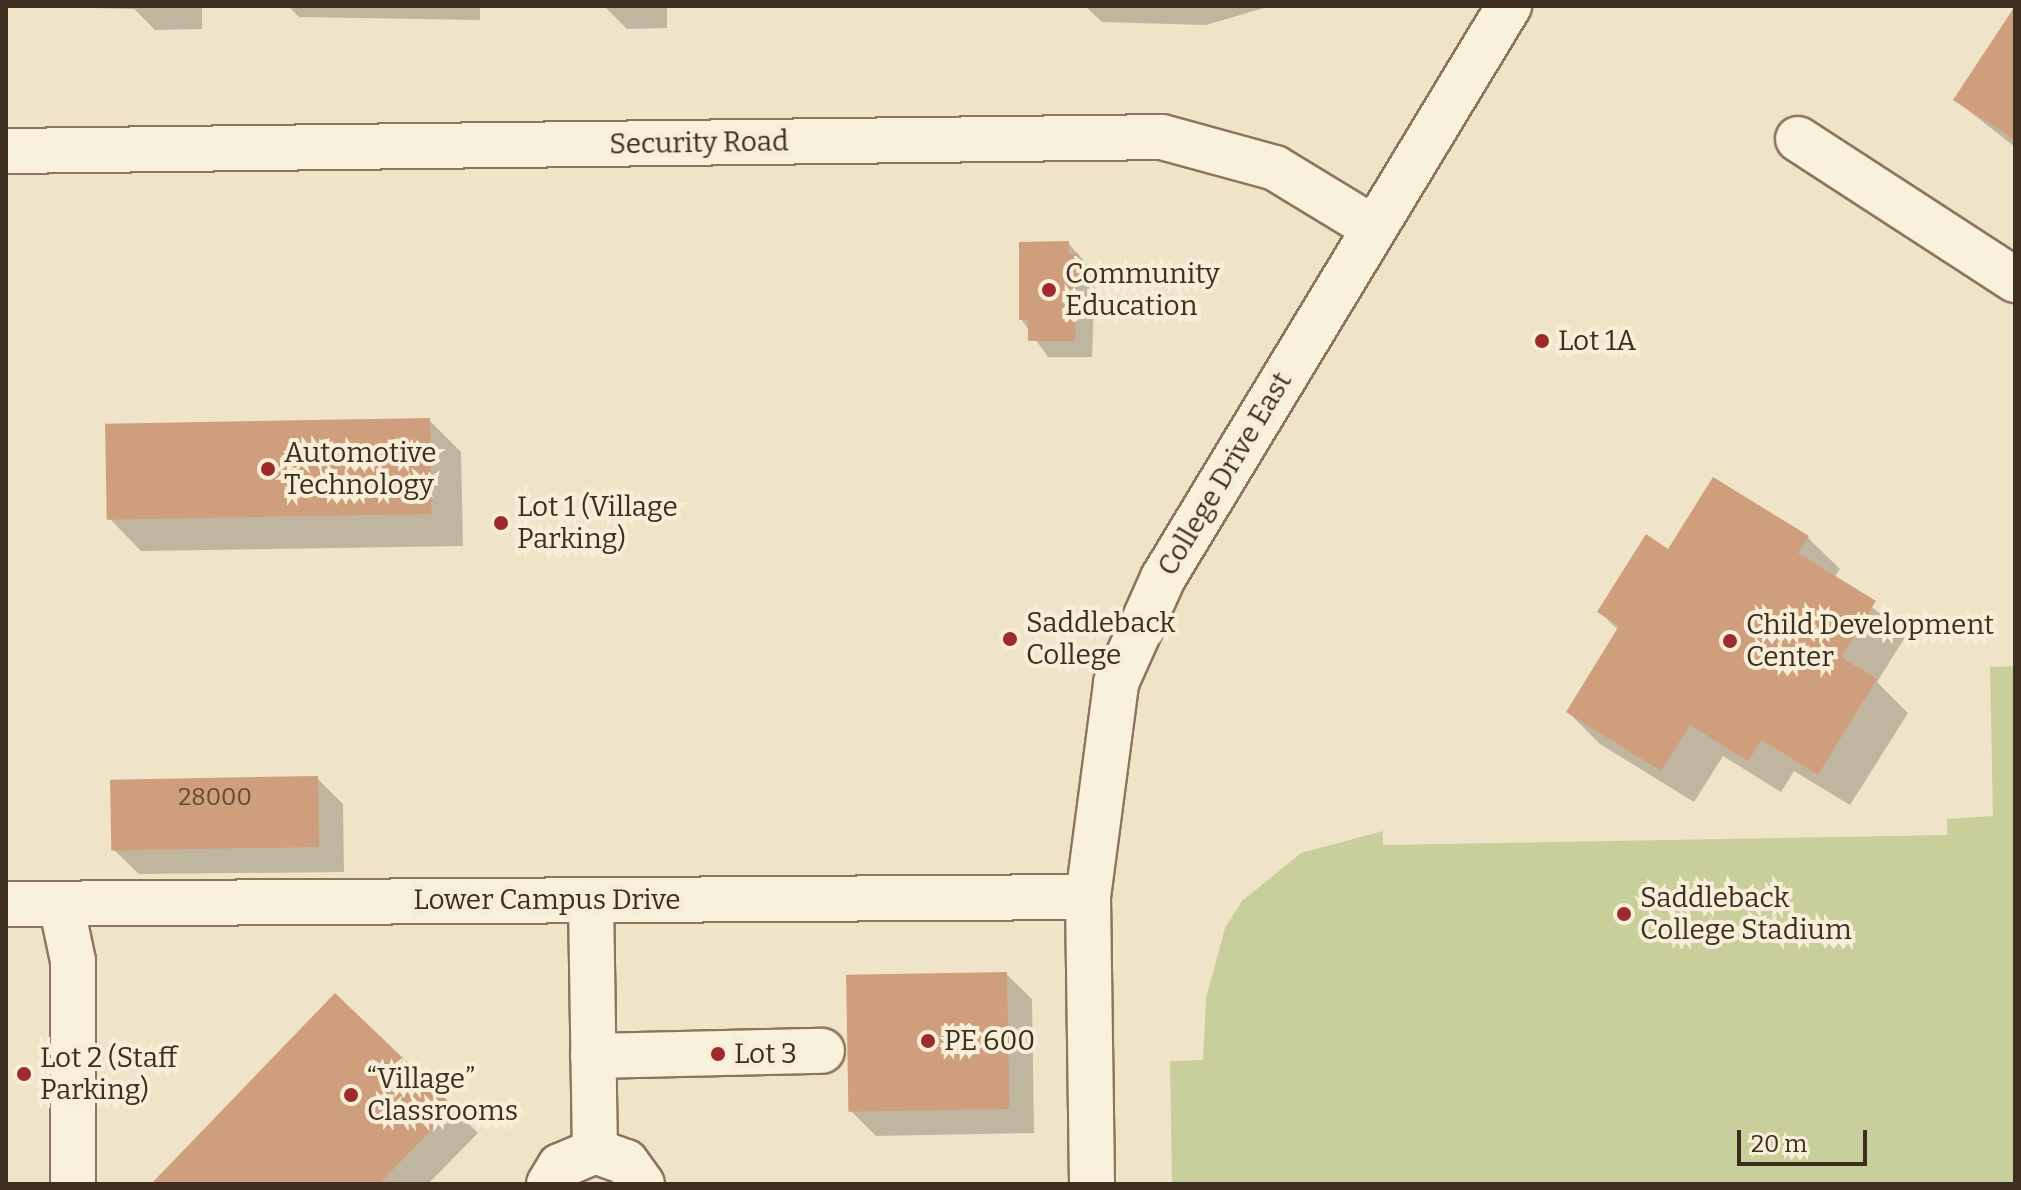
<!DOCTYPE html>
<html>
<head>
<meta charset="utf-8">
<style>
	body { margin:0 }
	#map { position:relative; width:2021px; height:1190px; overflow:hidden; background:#f0e4c8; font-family:Bitter,serif }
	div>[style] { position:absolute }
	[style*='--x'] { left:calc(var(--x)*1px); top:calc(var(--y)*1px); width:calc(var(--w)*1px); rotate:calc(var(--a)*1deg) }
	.green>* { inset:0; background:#c9cf9b }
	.shadow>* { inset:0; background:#0003 }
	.building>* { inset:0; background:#cf9f7d; transform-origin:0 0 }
	.roads { filter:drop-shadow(2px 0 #8d765c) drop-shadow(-2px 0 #8d765c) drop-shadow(0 2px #8d765c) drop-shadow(0 -2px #8d765c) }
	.minor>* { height:44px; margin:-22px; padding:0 22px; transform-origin:22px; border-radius:22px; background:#faf1dc }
	.dots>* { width:22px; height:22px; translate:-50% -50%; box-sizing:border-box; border:4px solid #f7eed8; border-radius:50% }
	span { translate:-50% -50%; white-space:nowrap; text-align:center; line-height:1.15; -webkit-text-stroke:8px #f7eed8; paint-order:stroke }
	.number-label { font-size:24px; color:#624a37 }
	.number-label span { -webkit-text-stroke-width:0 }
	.street-label { font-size:28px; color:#3d2e20 }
	.poi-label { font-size:28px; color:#3d2e20 }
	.left { translate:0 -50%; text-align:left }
	.frame { position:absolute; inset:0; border:8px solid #3d2e20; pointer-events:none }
	.scale { position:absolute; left:1737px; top:1130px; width:130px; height:36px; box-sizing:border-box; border:4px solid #3d2e20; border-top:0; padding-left:10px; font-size:24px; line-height:28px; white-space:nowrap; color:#3d2e20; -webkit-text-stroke:6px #f7eed8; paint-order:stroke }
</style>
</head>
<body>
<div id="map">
	<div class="green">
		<i style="clip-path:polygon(2015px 666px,2015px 1184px,1172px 1184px,1170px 1061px,1203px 1060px,1206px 998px,1225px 928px,1242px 901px,1301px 853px,1383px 831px,1383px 845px,1947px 835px,1947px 819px,1993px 816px,1990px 667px)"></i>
	</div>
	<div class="shadow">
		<i style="clip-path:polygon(6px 6px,284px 6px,202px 7px,202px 29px,155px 30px,134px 9px)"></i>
		<i style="clip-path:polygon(288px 6px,480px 6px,480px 20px,299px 17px)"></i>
		<i style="clip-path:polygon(604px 6px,667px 6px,667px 28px,627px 29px)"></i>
		<i style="clip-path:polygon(1085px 6px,1271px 6px,1206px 25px,1102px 22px)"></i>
		<i style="clip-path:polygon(2015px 9px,2015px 147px,1955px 100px)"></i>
		<i style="clip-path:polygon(1068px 243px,1095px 273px,1092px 357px,1048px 357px,1021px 319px)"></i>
		<i style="clip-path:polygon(429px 420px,461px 452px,463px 546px,141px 551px,109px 518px)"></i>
		<i style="clip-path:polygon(1807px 537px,1840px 569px,1834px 578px,1907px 634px,1877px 682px,1908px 713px,1850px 805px,1794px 771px,1781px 792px,1723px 756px,1694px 802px,1600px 744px,1568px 712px,1619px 631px,1600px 612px,1669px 552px)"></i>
		<i style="clip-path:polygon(317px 778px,343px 804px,344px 872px,139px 874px,113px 849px)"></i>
		<i style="clip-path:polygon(1006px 974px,1032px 999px,1034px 1133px,876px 1136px,851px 1111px)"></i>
		<i style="clip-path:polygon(452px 1108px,478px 1133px,428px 1184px,153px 1184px)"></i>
	</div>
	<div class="building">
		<i style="clip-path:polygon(2015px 6px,2015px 140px,1953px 100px)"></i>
		<i style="clip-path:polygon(1069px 241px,1069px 254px,1079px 254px,1075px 341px,1028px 341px,1028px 320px,1019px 320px,1019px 242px)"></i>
		<i style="left:430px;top:418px;width:96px;height:325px;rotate:89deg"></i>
		<i style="clip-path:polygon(1713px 477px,1809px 536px,1798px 553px,1876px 601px,1841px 657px,1877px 679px,1818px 775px,1762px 740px,1748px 761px,1690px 725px,1661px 771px,1566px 712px,1619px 626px,1597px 612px,1646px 534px,1668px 549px)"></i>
		<i style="left:318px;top:776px;width:71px;height:208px;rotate:89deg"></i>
		<i style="left:1007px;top:972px;width:137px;height:161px;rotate:89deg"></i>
		<i style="clip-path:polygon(335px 993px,454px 1107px,379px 1184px,151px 1184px)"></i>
	</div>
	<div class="roads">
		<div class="minor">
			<i style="--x:1798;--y:139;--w:259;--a:33"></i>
			<i style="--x:6;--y:151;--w:1156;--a:-0.69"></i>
			<i style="--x:1162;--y:137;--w:117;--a:15.3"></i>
			<i style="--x:1275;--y:168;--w:114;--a:31.3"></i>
			<i style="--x:591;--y:900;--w:251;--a:89.1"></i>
			<i style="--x:6;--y:904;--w:1082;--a:-0.37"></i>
			<i style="--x:61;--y:904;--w:58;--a:78.1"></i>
			<i style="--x:73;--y:961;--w:223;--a:90"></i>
			<i style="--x:593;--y:1056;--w:229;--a:-1.3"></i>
			<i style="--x:549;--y:1184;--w:21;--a:-59"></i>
			<i style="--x:560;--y:1166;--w:38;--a:-23"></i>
			<i style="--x:595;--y:1151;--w:33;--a:20"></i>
			<i style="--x:626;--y:1162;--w:27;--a:54"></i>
			<i style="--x:1092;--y:1184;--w:287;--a:-90.8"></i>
			<i style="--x:1088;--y:897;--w:216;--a:-82.5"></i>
			<i style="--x:1116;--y:683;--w:115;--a:-65.9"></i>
			<i style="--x:1163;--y:578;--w:669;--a:-58.83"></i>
		</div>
	</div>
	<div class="dots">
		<i style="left:1049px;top:290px;background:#9e2a2b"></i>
		<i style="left:1542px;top:341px;background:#9e2a2b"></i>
		<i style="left:268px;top:469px;background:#9e2a2b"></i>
		<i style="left:501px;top:523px;background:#9e2a2b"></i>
		<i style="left:1010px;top:639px;background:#9e2a2b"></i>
		<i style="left:1730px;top:641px;background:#9e2a2b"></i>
		<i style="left:1624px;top:914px;background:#9e2a2b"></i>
		<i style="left:928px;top:1041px;background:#9e2a2b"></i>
		<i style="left:718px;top:1054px;background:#9e2a2b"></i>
		<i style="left:24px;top:1074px;background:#9e2a2b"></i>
		<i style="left:351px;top:1095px;background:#9e2a2b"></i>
	</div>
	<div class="number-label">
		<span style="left:215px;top:798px">28000</span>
	</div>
	<div class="street-label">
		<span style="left:699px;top:143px;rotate:-1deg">Security Road</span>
		<span style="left:1225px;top:474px;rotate:-59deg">College Drive East</span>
		<span style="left:547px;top:900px">Lower Campus Drive</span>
	</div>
	<div class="poi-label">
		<span class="left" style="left:1065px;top:290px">Community<br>Education</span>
		<span class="left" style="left:1558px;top:341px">Lot 1A</span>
		<span class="left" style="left:284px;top:469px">Automotive<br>Technology</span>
		<span class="left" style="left:517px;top:523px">Lot 1 (Village<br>Parking)</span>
		<span class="left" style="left:1026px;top:639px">Saddleback<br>College</span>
		<span class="left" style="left:1746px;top:641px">Child Development<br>Center</span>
		<span class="left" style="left:1640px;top:914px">Saddleback<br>College Stadium</span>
		<span class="left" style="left:944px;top:1041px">PE 600</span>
		<span class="left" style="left:734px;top:1054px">Lot 3</span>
		<span class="left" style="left:40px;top:1074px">Lot 2 (Staff<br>Parking)</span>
		<span class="left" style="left:367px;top:1095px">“Village”<br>Classrooms</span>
	</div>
	<div class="frame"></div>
	<div class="scale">20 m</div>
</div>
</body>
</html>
